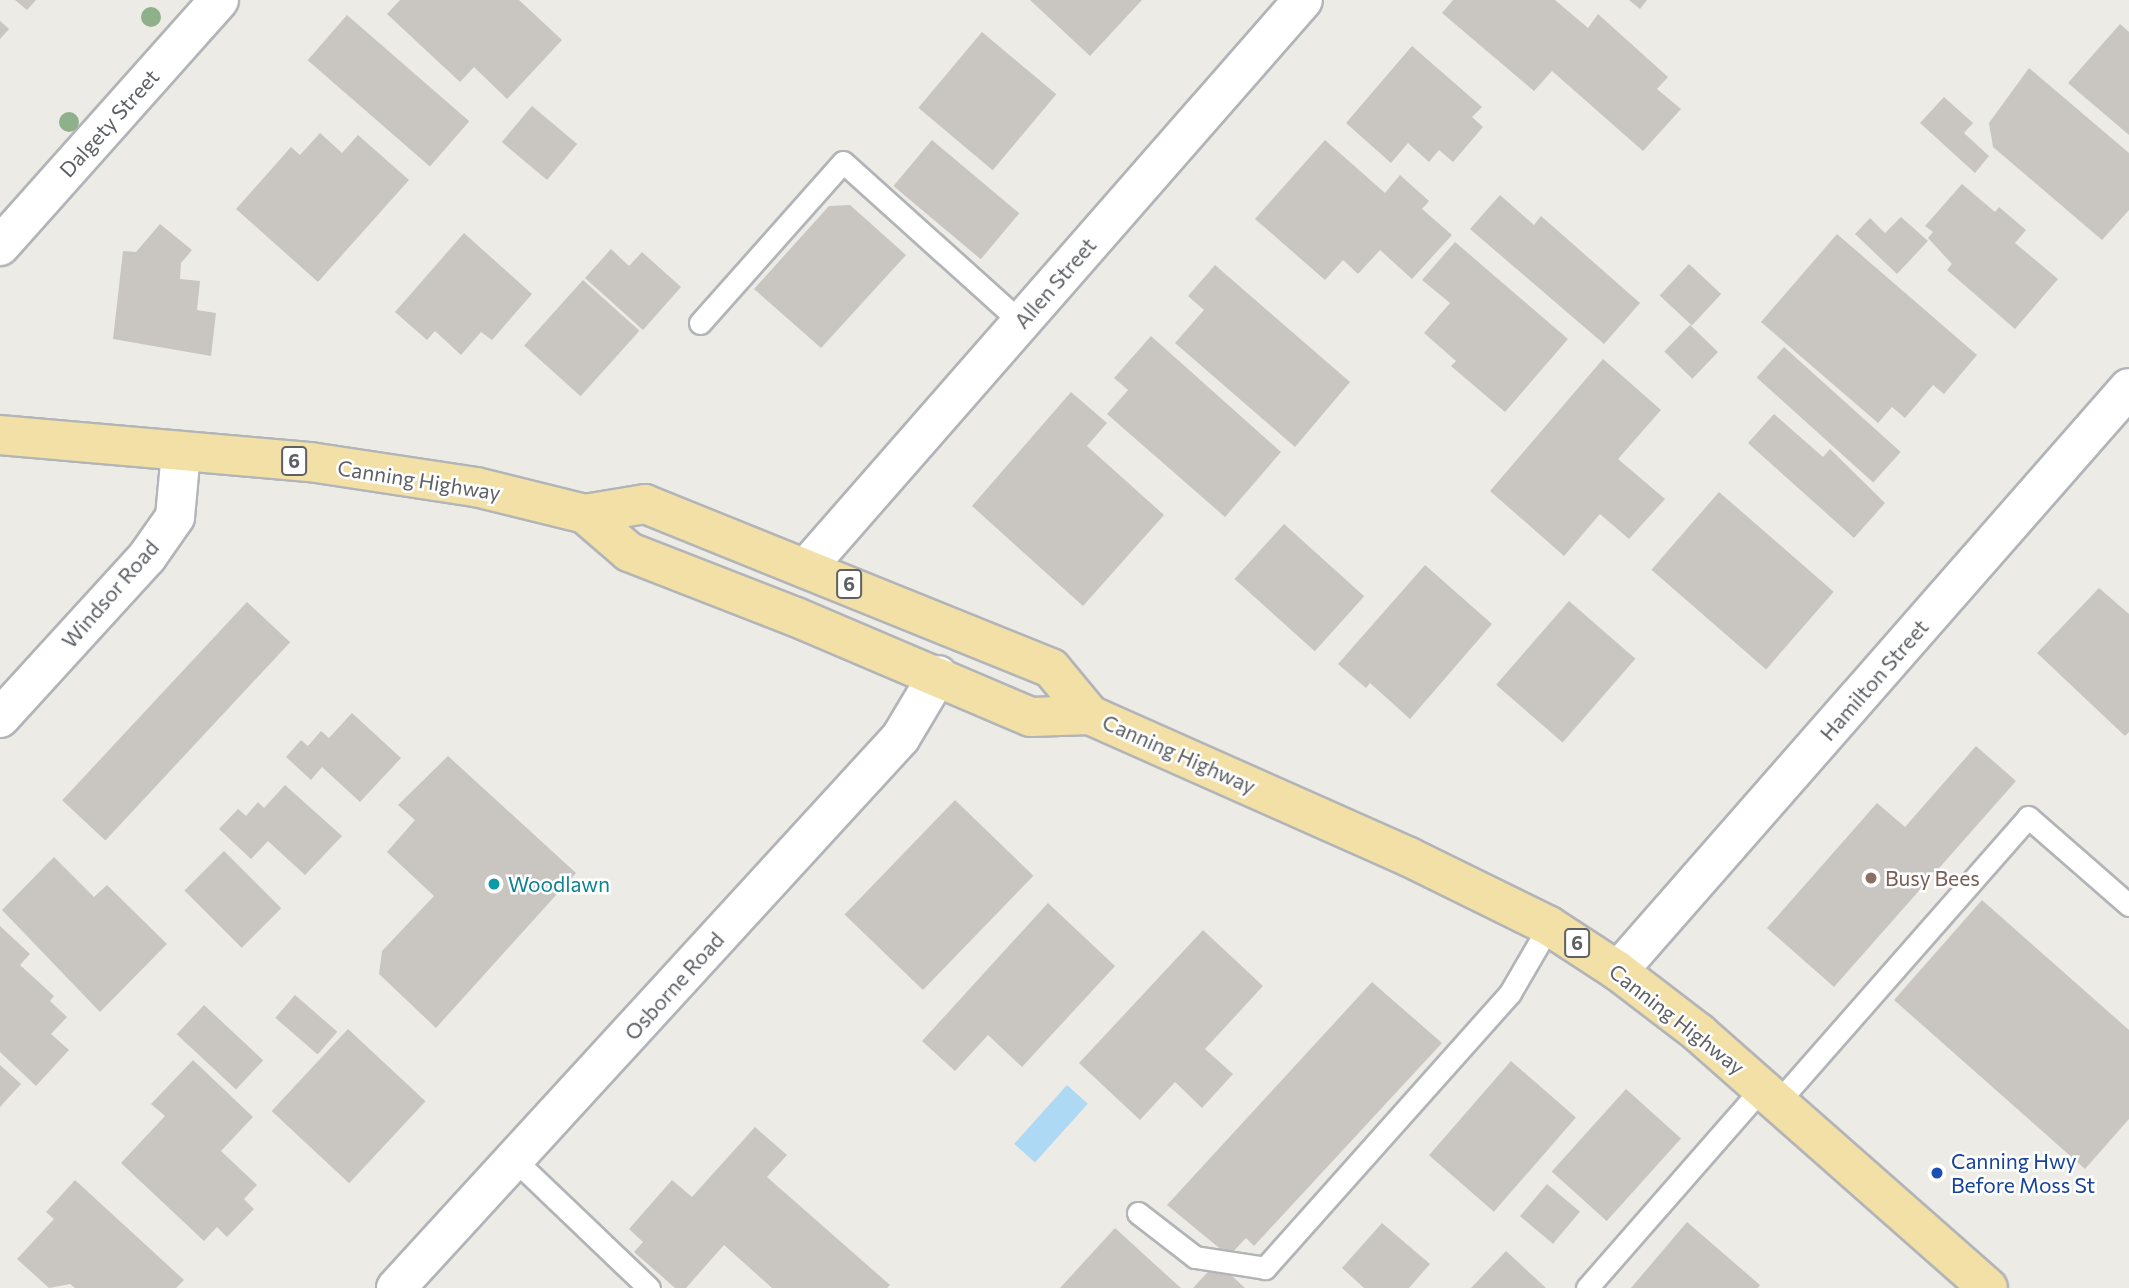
<!DOCTYPE html>
<html>
<head>
<meta charset="utf-8">
<style>
	body { margin:0 }
	#map { position:relative; width:2129px; height:1288px; overflow:hidden; background:#edebe5; font-family:Commissioner,sans-serif }
	div>[style] { position:absolute }
	[style*='--x'] { left:calc(var(--x)*1px); top:calc(var(--y)*1px); width:calc(var(--w)*1px); rotate:calc(var(--a)*1deg) }
	.water>* { inset:0; background:#aed9f4; transform-origin:0 0 }
	.building>* { inset:0; background:#c9c6c2; transform-origin:0 0 }
	.roads { filter:drop-shadow(2px 0 #b2b5b8) drop-shadow(-2px 0 #b2b5b8) drop-shadow(0 2px #b2b5b8) drop-shadow(0 -2px #b2b5b8) }
	.service>* { height:21px; margin:-10.5px; padding:0 10.5px; transform-origin:10.5px; border-radius:10.5px; background:#fff }
	.minor>* { height:38px; margin:-19px; padding:0 19px; transform-origin:19px; border-radius:19px; background:#fff }
	.trunk>* { height:38px; margin:-19px; padding:0 19px; transform-origin:19px; border-radius:19px; background:#f2e0a6 }
	.trees>* { width:20px; height:20px; margin:-10px; border-radius:50%; background:#8eb08a }
	.dots>* { width:19px; height:19px; translate:-50% -50%; box-sizing:border-box; border:4px solid #fff; border-radius:50% }
	span { translate:-50% -50%; white-space:nowrap; text-align:center; line-height:1.15; -webkit-text-stroke:5px #fff; paint-order:stroke }
	.shield-label span { padding:2px 5px; background:#fff; border:2px solid; border-radius:5px; -webkit-text-stroke-width:0 }
	.shield-label { font-size:19px; color:#5d6064; font-weight:700 }
	.street-label { font-size:21px; color:#5d6064 }
	.education-label { font-size:21px; color:#785e54 }
	.left { translate:0 -50%; text-align:left }
	.culture-label { font-size:21px; color:#0d838f }
	.transit-label { font-size:21px; color:#164399 }
</style>
</head>
<body>
<div id="map">
	<div class="water">
		<i style="left:1067px;top:1085px;width:28px;height:79px;rotate:42deg"></i>
	</div>
	<div class="building">
		<i style="clip-path:polygon(15px 0,36px 0,27px 10px)"></i>
		<i style="clip-path:polygon(400px 0,519px 0,562px 40px,507px 99px,474px 67px,460px 82px,387px 14px)"></i>
		<i style="clip-path:polygon(1030px 0,1142px 0,1090px 56px)"></i>
		<i style="clip-path:polygon(1453px 0,1555px 0,1588px 28px,1598px 14px,1668px 77px,1657px 89px,1681px 109px,1643px 151px,1552px 71px,1534px 91px,1442px 13px)"></i>
		<i style="clip-path:polygon(1629px 0,1647px 0,1640px 9px)"></i>
		<i style="left:347px;top:15px;width:162px;height:60px;rotate:41deg"></i>
		<i style="clip-path:polygon(0 21px,9px 29px,0 39px)"></i>
		<i style="clip-path:polygon(2120px 24px,2129px 32px,2129px 135px,2068px 83px)"></i>
		<i style="left:982px;top:32px;width:97px;height:99px;rotate:40deg"></i>
		<i style="clip-path:polygon(1412px 46px,1482px 107px,1472px 117px,1483px 127px,1453px 162px,1439px 150px,1429px 162px,1408px 143px,1391px 163px,1346px 123px)"></i>
		<i style="clip-path:polygon(2029px 68px,2129px 153px,2129px 210px,2102px 240px,1993px 147px,1989px 123px)"></i>
		<i style="clip-path:polygon(1944px 97px,1973px 123px,1964px 133px,1989px 156px,1975px 173px,1920px 123px)"></i>
		<i style="left:532px;top:106px;width:59px;height:47px;rotate:40deg"></i>
		<i style="clip-path:polygon(320px 133px,342px 153px,358px 135px,409px 180px,318px 282px,236px 209px,291px 147px,300px 155px)"></i>
		<i style="left:932px;top:140px;width:114px;height:60px;rotate:40deg"></i>
		<i style="clip-path:polygon(1325px 140px,1385px 193px,1400px 175px,1429px 201px,1422px 209px,1452px 235px,1412px 279px,1380px 250px,1358px 274px,1343px 260px,1325px 280px,1255px 219px)"></i>
		<i style="clip-path:polygon(1962px 184px,1995px 212px,1999px 207px,2026px 230px,2015px 243px,2058px 279px,2015px 329px,1947px 270px,1952px 264px,1928px 238px,1933px 232px,1925px 226px)"></i>
		<i style="clip-path:polygon(1500px 195px,1534px 225px,1541px 216px,1640px 303px,1604px 344px,1470px 229px)"></i>
		<i style="clip-path:polygon(850px 205px,906px 255px,821px 348px,754px 289px,829px 206px)"></i>
		<i style="clip-path:polygon(1901px 217px,1928px 241px,1897px 274px,1855px 234px,1870px 218px,1885px 233px)"></i>
		<i style="clip-path:polygon(160px 224px,192px 250px,181px 263px,180px 279px,200px 281px,197px 310px,216px 313px,211px 356px,113px 339px,123px 251px,136px 252px)"></i>
		<i style="clip-path:polygon(464px 233px,532px 294px,492px 340px,481px 332px,461px 355px,435px 331px,427px 340px,395px 312px)"></i>
		<i style="clip-path:polygon(1837px 234px,1977px 355px,1944px 394px,1933px 385px,1905px 418px,1892px 407px,1878px 423px,1761px 322px)"></i>
		<i style="clip-path:polygon(1455px 242px,1568px 339px,1505px 412px,1451px 366px,1456px 361px,1424px 333px,1450px 303px,1422px 280px)"></i>
		<i style="clip-path:polygon(611px 249px,629px 266px,642px 252px,681px 287px,643px 330px,585px 278px)"></i>
		<i style="left:1689px;top:264px;width:44px;height:43px;rotate:43deg"></i>
		<i style="clip-path:polygon(1215px 265px,1350px 382px,1295px 447px,1175px 343px,1204px 310px,1188px 296px)"></i>
		<i style="left:583px;top:280px;width:76px;height:88px;rotate:42deg"></i>
		<i style="left:1690px;top:325px;width:39px;height:37px;rotate:44deg"></i>
		<i style="clip-path:polygon(1151px 336px,1281px 452px,1225px 517px,1107px 414px,1128px 390px,1114px 378px)"></i>
		<i style="left:1784px;top:347px;width:157px;height:41px;rotate:42deg"></i>
		<i style="clip-path:polygon(1603px 359px,1661px 410px,1618px 459px,1665px 499px,1629px 539px,1600px 514px,1564px 556px,1490px 491px)"></i>
		<i style="clip-path:polygon(1071px 392px,1107px 423px,1087px 446px,1164px 515px,1083px 606px,972px 506px)"></i>
		<i style="clip-path:polygon(1774px 414px,1823px 457px,1830px 449px,1885px 503px,1854px 538px,1748px 443px)"></i>
		<i style="left:1719px;top:492px;width:152px;height:103px;rotate:41deg"></i>
		<i style="left:1284px;top:524px;width:108px;height:74px;rotate:42deg"></i>
		<i style="clip-path:polygon(1425px 565px,1492px 624px,1410px 719px,1370px 683px,1366px 688px,1338px 664px)"></i>
		<i style="clip-path:polygon(2099px 588px,2129px 614px,2129px 732px,2125px 736px,2037px 653px)"></i>
		<i style="left:1569px;top:601px;width:88px;height:111px;rotate:41deg"></i>
		<i style="left:247px;top:602px;width:59px;height:271px;rotate:43deg"></i>
		<i style="clip-path:polygon(352px 713px,401px 758px,360px 802px,322px 767px,311px 780px,286px 757px,301px 740px,308px 746px,321px 731px,329px 738px)"></i>
		<i style="clip-path:polygon(1976px 746px,2016px 781px,1834px 987px,1767px 928px,1877px 803px,1905px 827px)"></i>
		<i style="clip-path:polygon(448px 756px,576px 873px,436px 1028px,379px 974px,382px 951px,434px 896px,387px 852px,415px 820px,398px 805px)"></i>
		<i style="clip-path:polygon(285px 785px,342px 836px,305px 875px,268px 841px,251px 859px,219px 829px,238px 809px,246px 816px,258px 802px,264px 808px)"></i>
		<i style="left:955px;top:800px;width:109px;height:159px;rotate:44deg"></i>
		<i style="left:224px;top:851px;width:81px;height:56px;rotate:45deg"></i>
		<i style="clip-path:polygon(54px 857px,94px 897px,107px 885px,167px 944px,100px 1012px,2px 910px)"></i>
		<i style="clip-path:polygon(1982px 900px,2129px 1030px,2129px 1119px,2085px 1169px,1894px 1000px)"></i>
		<i style="clip-path:polygon(1048px 903px,1115px 966px,1022px 1067px,988px 1035px,955px 1071px,922px 1041px)"></i>
		<i style="clip-path:polygon(0 926px,30px 954px,20px 965px,54px 996px,50px 1001px,67px 1017px,51px 1034px,69px 1050px,36px 1086px,0 1052px)"></i>
		<i style="clip-path:polygon(1203px 930px,1263px 986px,1205px 1049px,1233px 1074px,1202px 1108px,1175px 1082px,1140px 1120px,1079px 1063px)"></i>
		<i style="clip-path:polygon(1372px 982px,1442px 1043px,1254px 1246px,1246px 1238px,1229px 1256px,1167px 1205px)"></i>
		<i style="left:295px;top:995px;width:56px;height:30px;rotate:41deg"></i>
		<i style="left:204px;top:1005px;width:81px;height:40px;rotate:43deg"></i>
		<i style="left:348px;top:1029px;width:106px;height:112px;rotate:43deg"></i>
		<i style="clip-path:polygon(193px 1060px,253px 1117px,221px 1151px,257px 1185px,244px 1199px,254px 1209px,227px 1237px,217px 1227px,204px 1241px,121px 1163px,165px 1116px,151px 1104px)"></i>
		<i style="left:1511px;top:1061px;width:86px;height:125px;rotate:41deg"></i>
		<i style="clip-path:polygon(0 1065px,21px 1084px,0 1107px)"></i>
		<i style="left:1626px;top:1089px;width:74px;height:111px;rotate:42deg"></i>
		<i style="clip-path:polygon(755px 1127px,787px 1155px,767px 1177px,890px 1285px,887px 1288px,772px 1288px,724px 1245px,686px 1288px,675px 1288px,634px 1252px,643px 1242px,629px 1229px,672px 1180px,692px 1197px)"></i>
		<i style="clip-path:polygon(75px 1180px,184px 1280px,176px 1288px,75px 1288px,70px 1284px,49px 1288px,17px 1259px,54px 1219px,46px 1212px)"></i>
		<i style="left:1547px;top:1184px;width:43px;height:42px;rotate:40deg"></i>
		<i style="clip-path:polygon(1687px 1222px,1760px 1285px,1758px 1288px,1631px 1288px)"></i>
		<i style="clip-path:polygon(1382px 1223px,1430px 1264px,1409px 1288px,1364px 1288px,1342px 1268px)"></i>
		<i style="clip-path:polygon(1115px 1228px,1172px 1280px,1181px 1288px,1060px 1288px)"></i>
		<i style="clip-path:polygon(1506px 1251px,1546px 1288px,1471px 1288px)"></i>
		<i style="clip-path:polygon(1217px 1262px,1245px 1288px,1193px 1288px)"></i>
	</div>
	<div class="roads">
		<div class="service">
			<i style="--x:700;--y:323;--w:215;--a:-48.4"></i>
			<i style="--x:843;--y:162;--w:239;--a:42"></i>
			<i style="--x:1778;--y:1102;--w:379;--a:-48.7"></i>
			<i style="--x:2028;--y:817;--w:134;--a:41.1"></i>
			<i style="--x:516;--y:1161;--w:184;--a:43.7"></i>
			<i style="--x:1138;--y:1213;--w:72;--a:37.7"></i>
			<i style="--x:1195;--y:1257;--w:71;--a:8.9"></i>
			<i style="--x:1265;--y:1268;--w:368;--a:-48.3"></i>
			<i style="--x:1510;--y:993;--w:78;--a:-59.8"></i>
			<i style="--x:1587;--y:1288;--w:266;--a:-48.8"></i>
		</div>
		<div class="minor">
			<i style="--x:0;--y:246;--w:329;--a:-48.3"></i>
			<i style="--x:807;--y:567;--w:753;--a:-48.82"></i>
			<i style="--x:0;--y:718;--w:218;--a:-47.6"></i>
			<i style="--x:147;--y:557;--w:49;--a:-55"></i>
			<i style="--x:175;--y:517;--w:65;--a:-84.7"></i>
			<i style="--x:1618;--y:971;--w:775;--a:-48.77"></i>
			<i style="--x:396;--y:1288;--w:747;--a:-47.49"></i>
			<i style="--x:901;--y:737;--w:72;--a:-59.2"></i>
		</div>
		<div class="trunk">
			<i style="--x:0;--y:435;--w:311;--a:5"></i>
			<i style="--x:310;--y:462;--w:168;--a:8.6"></i>
			<i style="--x:476;--y:487;--w:112;--a:13.9"></i>
			<i style="--x:585;--y:514;--w:61;--a:-9.5"></i>
			<i style="--x:645;--y:504;--w:438;--a:22"></i>
			<i style="--x:1051;--y:668;--w:61;--a:50.3"></i>
			<i style="--x:585;--y:514;--w:58;--a:40.8"></i>
			<i style="--x:629;--y:552;--w:179;--a:21.3"></i>
			<i style="--x:796;--y:617;--w:255;--a:23.1"></i>
			<i style="--x:1031;--y:717;--w:59;--a:-1.9"></i>
			<i style="--x:1090;--y:715;--w:349;--a:24"></i>
			<i style="--x:1409;--y:857;--w:156;--a:26.2"></i>
			<i style="--x:1549;--y:926;--w:82;--a:33.1"></i>
			<i style="--x:1618;--y:971;--w:102;--a:37.4"></i>
			<i style="--x:1699;--y:1033;--w:385;--a:41.4"></i>
		</div>
	</div>
	<div class="trees">
		<i style="left:151px;top:17px"></i>
		<i style="left:69px;top:122px"></i>
	</div>
	<div class="dots">
		<i style="left:1871px;top:878px;background:#8d6e63"></i>
		<i style="left:494px;top:884px;background:#0f9aa8"></i>
		<i style="left:1937px;top:1173px;background:#1a4fb4"></i>
	</div>
	<div class="shield-label">
		<span style="left:294px;top:461px">6</span>
		<span style="left:849px;top:584px">6</span>
		<span style="left:1577px;top:943px">6</span>
	</div>
	<div class="street-label">
		<span style="left:109px;top:123px;rotate:-48deg">Dalgety Street</span>
		<span style="left:1055px;top:283px;rotate:-49deg">Allen Street</span>
		<span style="left:419px;top:480px;rotate:9deg">Canning Highway</span>
		<span style="left:110px;top:594px;rotate:-49deg">Windsor Road</span>
		<span style="left:1874px;top:680px;rotate:-49deg">Hamilton Street</span>
		<span style="left:1179px;top:754px;rotate:24deg">Canning Highway</span>
		<span style="left:674px;top:986px;rotate:-48deg">Osborne Road</span>
		<span style="left:1677px;top:1019px;rotate:38deg">Canning Highway</span>
	</div>
	<div class="education-label">
		<span class="left" style="left:1885px;top:878px">Busy Bees</span>
	</div>
	<div class="culture-label">
		<span class="left" style="left:508px;top:884px">Woodlawn</span>
	</div>
	<div class="transit-label">
		<span class="left" style="left:1951px;top:1173px">Canning Hwy<br>Before Moss St</span>
	</div>
</div>
</body>
</html>
